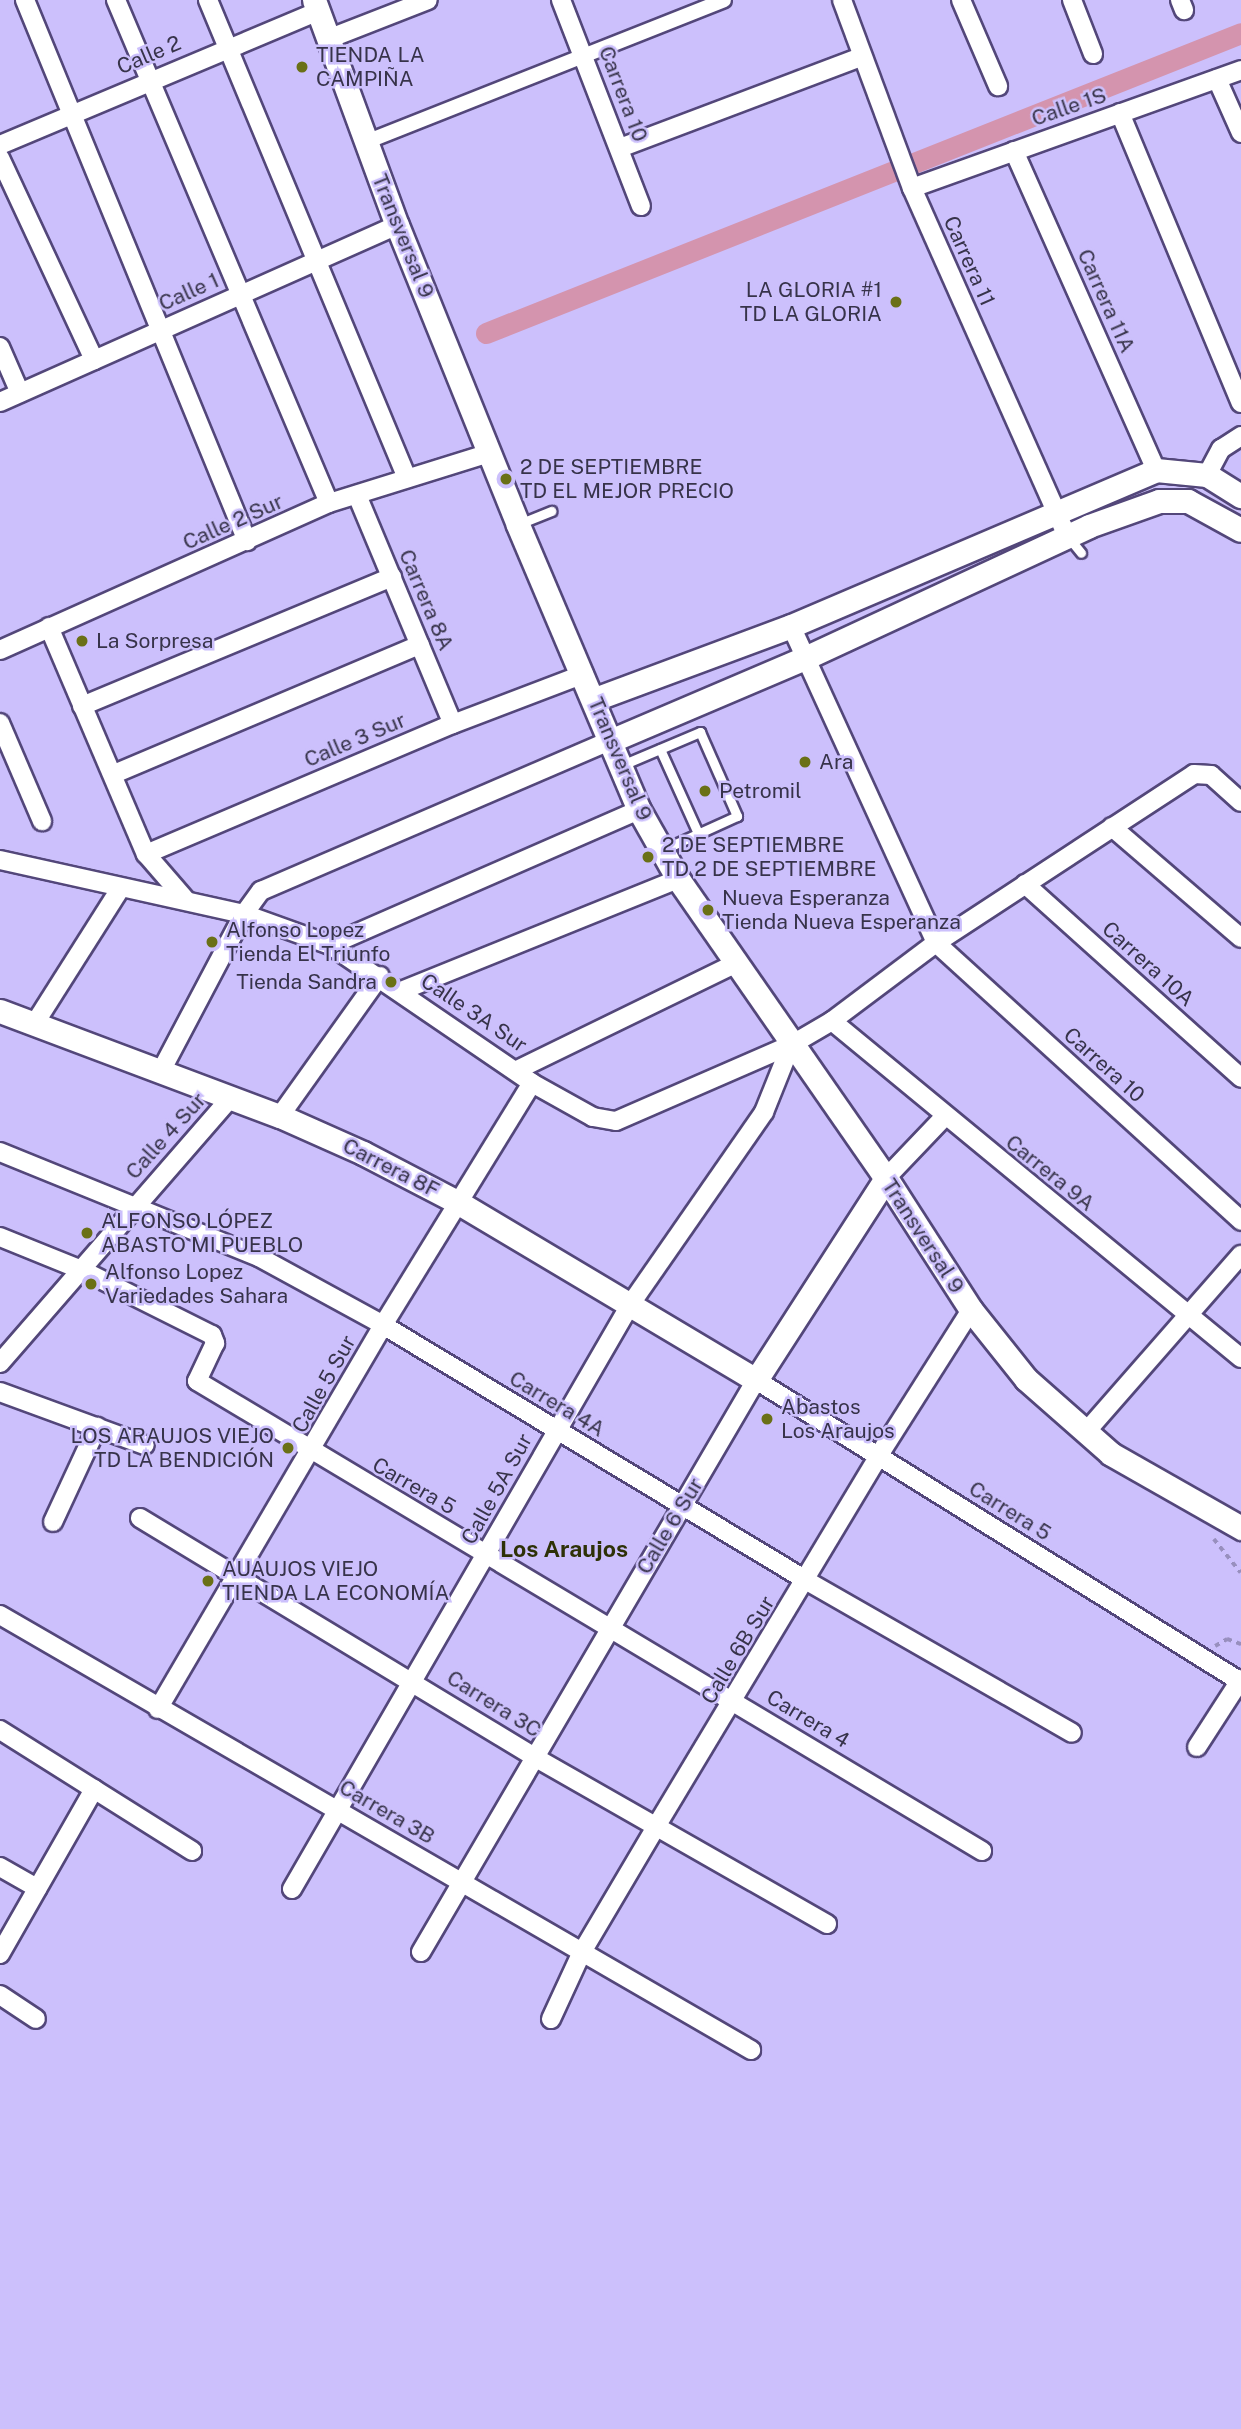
<!DOCTYPE html>
<html>
<head>
<meta charset="utf-8">
<style>
	body { margin:0 }
	#map { position:relative; width:1241px; height:2429px; overflow:hidden; background:#ccc0fc; font-family:"Public Sans",sans-serif }
	div>[style] { position:absolute }
	[style*='--x'] { left:calc(var(--x)*1px); top:calc(var(--y)*1px); width:calc(var(--w)*1px); rotate:calc(var(--a)*1deg) }
	.canal>* { height:21px; margin:-10.5px; padding:0 10.5px; transform-origin:10.5px; border-radius:10.5px; background:#d494ae }
	.path>* { height:3.5px; margin-top:-1.75px; transform-origin:0; background:repeating-linear-gradient(90deg,#988fbe 0 5px,transparent 0 10px) }
	.roads { filter:drop-shadow(2px 0 #53477a) drop-shadow(-2px 0 #53477a) drop-shadow(0 2px #53477a) drop-shadow(0 -2px #53477a) }
	.service>* { height:9px; margin:-4.5px; padding:0 4.5px; transform-origin:4.5px; border-radius:4.5px; background:#fff }
	.pedestrian>* { height:14px; margin:-7px; padding:0 7px; transform-origin:7px; border-radius:7px; background:#fff }
	.minor>* { height:18px; margin:-9px; padding:0 9px; transform-origin:9px; border-radius:9px; background:#fff }
	.tertiary>* { height:23px; margin:-11.5px; padding:0 11.5px; transform-origin:11.5px; border-radius:11.5px; background:#fff }
	.dots>* { width:19px; height:19px; translate:-50% -50%; box-sizing:border-box; border:4px solid #ccc0fc; border-radius:50% }
	span { translate:-50% -50%; white-space:nowrap; text-align:center; line-height:1.15; -webkit-text-stroke:5px #ccc0fc; paint-order:stroke }
	.street-label { font-size:21px; color:#37334a }
	.poi-label { font-size:21px; color:#37334a }
	.left { translate:0 -50%; text-align:left }
	.right { translate:-100% -50%; text-align:right }
	.neighbourhood-label { font-size:23px; color:#2e3107; font-weight:700 }
</style>
</head>
<body>
<div id="map">
	<div class="canal">
		<i style="--x:486;--y:333;--w:812;--a:-21.67"></i>
	</div>
	<div class="path">
		<i style="--x:1214;--y:1539;--w:43;--a:51.5"></i>
		<i style="--x:1215;--y:1646;--w:14;--a:-30"></i>
		<i style="--x:1227;--y:1639;--w:15;--a:20"></i>
	</div>
	<div class="roads">
		<div class="service">
			<i style="--x:519;--y:524;--w:35;--a:-22"></i>
			<i style="--x:1069;--y:538;--w:19;--a:51"></i>
			<i style="--x:660;--y:749;--w:92;--a:65.7"></i>
			<i style="--x:622;--y:765;--w:85;--a:-22.9"></i>
			<i style="--x:700;--y:732;--w:92;--a:66.2"></i>
			<i style="--x:737;--y:816;--w:82;--a:155.6"></i>
		</div>
		<div class="pedestrian">
			<i style="--x:366;--y:142;--w:385;--a:-21.6"></i>
		</div>
		<div class="minor">
			<i style="--x:25;--y:0;--w:585;--a:67.69"></i>
			<i style="--x:116;--y:0;--w:546;--a:67.05"></i>
			<i style="--x:208;--y:0;--w:518;--a:67.4"></i>
			<i style="--x:561;--y:0;--w:221;--a:68.8"></i>
			<i style="--x:842;--y:0;--w:201;--a:69.6"></i>
			<i style="--x:912;--y:188;--w:381;--a:66"></i>
			<i style="--x:961;--y:0;--w:94;--a:66.7"></i>
			<i style="--x:1072;--y:0;--w:58;--a:68.7"></i>
			<i style="--x:1180;--y:0;--w:11;--a:68"></i>
			<i style="--x:328;--y:39;--w:107;--a:-21.3"></i>
			<i style="--x:1217;--y:79;--w:59;--a:66"></i>
			<i style="--x:1120;--y:113;--w:314;--a:67.4"></i>
			<i style="--x:0;--y:145;--w:345;--a:-22.8"></i>
			<i style="--x:620;--y:148;--w:258;--a:-20.7"></i>
			<i style="--x:1014;--y:151;--w:349;--a:66"></i>
			<i style="--x:0;--y:158;--w:223;--a:65"></i>
			<i style="--x:912;--y:188;--w:350;--a:-19.7"></i>
			<i style="--x:0;--y:347;--w:50;--a:66.5"></i>
			<i style="--x:0;--y:402;--w:435;--a:-24"></i>
			<i style="--x:1207;--y:475;--w:30;--a:-62"></i>
			<i style="--x:1221;--y:449;--w:24;--a:-33"></i>
			<i style="--x:357;--y:495;--w:248;--a:67.3"></i>
			<i style="--x:791;--y:626;--w:349;--a:65.4"></i>
			<i style="--x:936;--y:943;--w:413;--a:42.3"></i>
			<i style="--x:49;--y:627;--w:247;--a:66.9"></i>
			<i style="--x:146;--y:854;--w:60;--a:49.1"></i>
			<i style="--x:0;--y:650;--w:360;--a:-24.1"></i>
			<i style="--x:329;--y:503;--w:169;--a:-17.3"></i>
			<i style="--x:82;--y:706;--w:336;--a:-22.6"></i>
			<i style="--x:0;--y:723;--w:107;--a:66.8"></i>
			<i style="--x:114;--y:774;--w:332;--a:-22.9"></i>
			<i style="--x:1112;--y:827;--w:170;--a:40.7"></i>
			<i style="--x:146;--y:854;--w:333;--a:-23"></i>
			<i style="--x:453;--y:724;--w:140;--a:-20.9"></i>
			<i style="--x:0;--y:860;--w:250;--a:12.5"></i>
			<i style="--x:244;--y:914;--w:91;--a:19.8"></i>
			<i style="--x:330;--y:945;--w:245;--a:34.3"></i>
			<i style="--x:532;--y:1083;--w:70;--a:29.1"></i>
			<i style="--x:593;--y:1117;--w:23;--a:10"></i>
			<i style="--x:616;--y:1121;--w:191;--a:-23.5"></i>
			<i style="--x:791;--y:1045;--w:48;--a:-30.3"></i>
			<i style="--x:832;--y:1021;--w:130;--a:-36.9"></i>
			<i style="--x:936;--y:943;--w:308;--a:-33.2"></i>
			<i style="--x:1194;--y:774;--w:17;--a:3"></i>
			<i style="--x:1211;--y:775;--w:40;--a:42"></i>
			<i style="--x:1025;--y:884;--w:290;--a:41.9"></i>
			<i style="--x:330;--y:945;--w:337;--a:-23.6"></i>
			<i style="--x:401;--y:991;--w:299;--a:-22"></i>
			<i style="--x:832;--y:1021;--w:530;--a:39.49"></i>
			<i style="--x:35;--y:1023;--w:159;--a:-57.6"></i>
			<i style="--x:517;--y:1070;--w:244;--a:-26"></i>
			<i style="--x:160;--y:1073;--w:180;--a:-62.2"></i>
			<i style="--x:244;--y:914;--w:29;--a:-54"></i>
			<i style="--x:261;--y:891;--w:380;--a:-23.3"></i>
			<i style="--x:280;--y:1116;--w:172;--a:-54.5"></i>
			<i style="--x:0;--y:1152;--w:279;--a:22.1"></i>
			<i style="--x:259;--y:1257;--w:141;--a:28.7"></i>
			<i style="--x:383;--y:1325;--w:495;--a:31.1"></i>
			<i style="--x:807;--y:1581;--w:305;--a:29.8"></i>
			<i style="--x:886;--y:1178;--w:84;--a:-46.4"></i>
			<i style="--x:0;--y:1237;--w:91;--a:22"></i>
			<i style="--x:84;--y:1271;--w:143;--a:26.6"></i>
			<i style="--x:212;--y:1335;--w:9;--a:69"></i>
			<i style="--x:215;--y:1343;--w:42;--a:115.3"></i>
			<i style="--x:197;--y:1381;--w:915;--a:30.91"></i>
			<i style="--x:0;--y:1363;--w:349;--a:-49"></i>
			<i style="--x:0;--y:1392;--w:154;--a:20.1"></i>
			<i style="--x:1085;--y:1433;--w:237;--a:-48.8"></i>
			<i style="--x:140;--y:1518;--w:463;--a:31.2"></i>
			<i style="--x:536;--y:1758;--w:335;--a:29.7"></i>
			<i style="--x:53;--y:1522;--w:105;--a:-65.1"></i>
			<i style="--x:0;--y:1615;--w:868;--a:30.08"></i>
			<i style="--x:158;--y:1709;--w:445;--a:-59.6"></i>
			<i style="--x:383;--y:1325;--w:284;--a:-58.4"></i>
			<i style="--x:0;--y:1730;--w:227;--a:32.2"></i>
			<i style="--x:1197;--y:1747;--w:81;--a:-57.1"></i>
			<i style="--x:0;--y:1867;--w:43;--a:29.6"></i>
			<i style="--x:292;--y:1889;--w:675;--a:-59.94"></i>
			<i style="--x:630;--y:1305;--w:235;--a:-55.2"></i>
			<i style="--x:764;--y:1112;--w:72;--a:-68.1"></i>
			<i style="--x:421;--y:1952;--w:663;--a:-59.64"></i>
			<i style="--x:756;--y:1380;--w:571;--a:31.91"></i>
			<i style="--x:0;--y:1954;--w:190;--a:-60.3"></i>
			<i style="--x:0;--y:1995;--w:43;--a:33.7"></i>
			<i style="--x:551;--y:2019;--w:74;--a:-65.2"></i>
			<i style="--x:582;--y:1952;--w:147;--a:-59.4"></i>
			<i style="--x:657;--y:1825;--w:431;--a:-59"></i>
			<i style="--x:879;--y:1455;--w:172;--a:-57.6"></i>
		</div>
		<div class="tertiary">
			<i style="--x:314;--y:0;--w:240;--a:69.8"></i>
			<i style="--x:397;--y:225;--w:323;--a:68"></i>
			<i style="--x:518;--y:525;--w:310;--a:67"></i>
			<i style="--x:639;--y:810;--w:79;--a:60.5"></i>
			<i style="--x:678;--y:879;--w:364;--a:55.2"></i>
			<i style="--x:886;--y:1178;--w:157;--a:57.2"></i>
			<i style="--x:971;--y:1310;--w:88;--a:51.4"></i>
			<i style="--x:1026;--y:1379;--w:113;--a:41.4"></i>
			<i style="--x:1111;--y:1454;--w:150;--a:29.6"></i>
			<i style="--x:595;--y:699;--w:209;--a:-20.4"></i>
			<i style="--x:791;--y:626;--w:397;--a:-23.1"></i>
			<i style="--x:1156;--y:470;--w:51;--a:5.6"></i>
			<i style="--x:1207;--y:475;--w:40;--a:32"></i>
			<i style="--x:610;--y:741;--w:212;--a:-23.1"></i>
			<i style="--x:805;--y:658;--w:313;--a:-24.9"></i>
			<i style="--x:1089;--y:526;--w:74;--a:-19.7"></i>
			<i style="--x:1159;--y:501;--w:29;--a:0"></i>
			<i style="--x:1188;--y:501;--w:60;--a:28.7"></i>
			<i style="--x:0;--y:1011;--w:299;--a:20.6"></i>
			<i style="--x:280;--y:1116;--w:91;--a:24"></i>
			<i style="--x:363;--y:1153;--w:108;--a:27.5"></i>
			<i style="--x:459;--y:1203;--w:346;--a:30.8"></i>
			<i style="--x:756;--y:1380;--w:240;--a:-57.2"></i>
		</div>
	</div>
	<div class="dots">
		<i style="left:302px;top:67px;background:#6a7016"></i>
		<i style="left:896px;top:302px;background:#6a7016"></i>
		<i style="left:506px;top:479px;background:#6a7016"></i>
		<i style="left:82px;top:641px;background:#6a7016"></i>
		<i style="left:805px;top:762px;background:#6a7016"></i>
		<i style="left:705px;top:791px;background:#6a7016"></i>
		<i style="left:648px;top:857px;background:#6a7016"></i>
		<i style="left:708px;top:910px;background:#6a7016"></i>
		<i style="left:212px;top:942px;background:#6a7016"></i>
		<i style="left:391px;top:982px;background:#6a7016"></i>
		<i style="left:87px;top:1233px;background:#6a7016"></i>
		<i style="left:91px;top:1284px;background:#6a7016"></i>
		<i style="left:767px;top:1419px;background:#6a7016"></i>
		<i style="left:288px;top:1448px;background:#6a7016"></i>
		<i style="left:208px;top:1581px;background:#6a7016"></i>
	</div>
	<div class="street-label">
		<span style="left:149px;top:55px;rotate:-23deg">Calle 2</span>
		<span style="left:623px;top:94px;rotate:69deg">Carrera 10</span>
		<span style="left:1069px;top:107px;rotate:-19deg">Calle 1S</span>
		<span style="left:403px;top:236px;rotate:68deg">Transversal 9</span>
		<span style="left:969px;top:261px;rotate:66deg">Carrera 11</span>
		<span style="left:189px;top:292px;rotate:-24deg">Calle 1</span>
		<span style="left:1106px;top:301px;rotate:66deg">Carrera 11A</span>
		<span style="left:233px;top:522px;rotate:-24deg">Calle 2 Sur</span>
		<span style="left:426px;top:600px;rotate:67deg">Carrera 8A</span>
		<span style="left:355px;top:740px;rotate:-23deg">Calle 3 Sur</span>
		<span style="left:620px;top:759px;rotate:67deg">Transversal 9</span>
		<span style="left:1148px;top:964px;rotate:42deg">Carrera 10A</span>
		<span style="left:474px;top:1013px;rotate:34deg">Calle 3A Sur</span>
		<span style="left:1104px;top:1065px;rotate:42deg">Carrera 10</span>
		<span style="left:166px;top:1136px;rotate:-48deg">Calle 4 Sur</span>
		<span style="left:391px;top:1168px;rotate:27deg">Carrera 8F</span>
		<span style="left:1050px;top:1173px;rotate:39deg">Carrera 9A</span>
		<span style="left:923px;top:1236px;rotate:57deg">Transversal 9</span>
		<span style="left:324px;top:1384px;rotate:-61deg">Calle 5 Sur</span>
		<span style="left:557px;top:1404px;rotate:31deg">Carrera 4A</span>
		<span style="left:414px;top:1486px;rotate:30deg">Carrera 5</span>
		<span style="left:497px;top:1489px;rotate:-61deg">Calle 5A Sur</span>
		<span style="left:1010px;top:1511px;rotate:32deg">Carrera 5</span>
		<span style="left:670px;top:1526px;rotate:-59deg">Calle 6 Sur</span>
		<span style="left:738px;top:1650px;rotate:-59deg">Calle 6B Sur</span>
		<span style="left:494px;top:1704px;rotate:32deg">Carrera 3C</span>
		<span style="left:808px;top:1719px;rotate:31deg">Carrera 4</span>
		<span style="left:387px;top:1812px;rotate:30deg">Carrera 3B</span>
	</div>
	<div class="poi-label">
		<span class="left" style="left:316px;top:67px">TIENDA LA<br>CAMPIÑA</span>
		<span class="right" style="left:882px;top:302px">LA GLORIA #1<br>TD LA GLORIA</span>
		<span class="left" style="left:520px;top:479px">2 DE SEPTIEMBRE<br>TD EL MEJOR PRECIO</span>
		<span class="left" style="left:96px;top:641px">La Sorpresa</span>
		<span class="left" style="left:819px;top:762px">Ara</span>
		<span class="left" style="left:719px;top:791px">Petromil</span>
		<span class="left" style="left:662px;top:857px">2 DE SEPTIEMBRE<br>TD 2 DE SEPTIEMBRE</span>
		<span class="left" style="left:722px;top:910px">Nueva Esperanza<br>Tienda Nueva Esperanza</span>
		<span class="left" style="left:226px;top:942px">Alfonso Lopez<br>Tienda El Triunfo</span>
		<span class="right" style="left:377px;top:982px">Tienda Sandra</span>
		<span class="left" style="left:101px;top:1233px">ALFONSO LÓPEZ<br>ABASTO MI PUEBLO</span>
		<span class="left" style="left:105px;top:1284px">Alfonso Lopez<br>Variedades Sahara</span>
		<span class="left" style="left:781px;top:1419px">Abastos<br>Los Araujos</span>
		<span class="right" style="left:274px;top:1448px">LOS ARAUJOS VIEJO<br>TD LA BENDICIÓN</span>
		<span class="left" style="left:222px;top:1581px">AUAUJOS VIEJO<br>TIENDA LA ECONOMÍA</span>
	</div>
	<div class="neighbourhood-label">
		<span style="left:564px;top:1549px">Los Araujos</span>
	</div>
</div>
</body>
</html>
